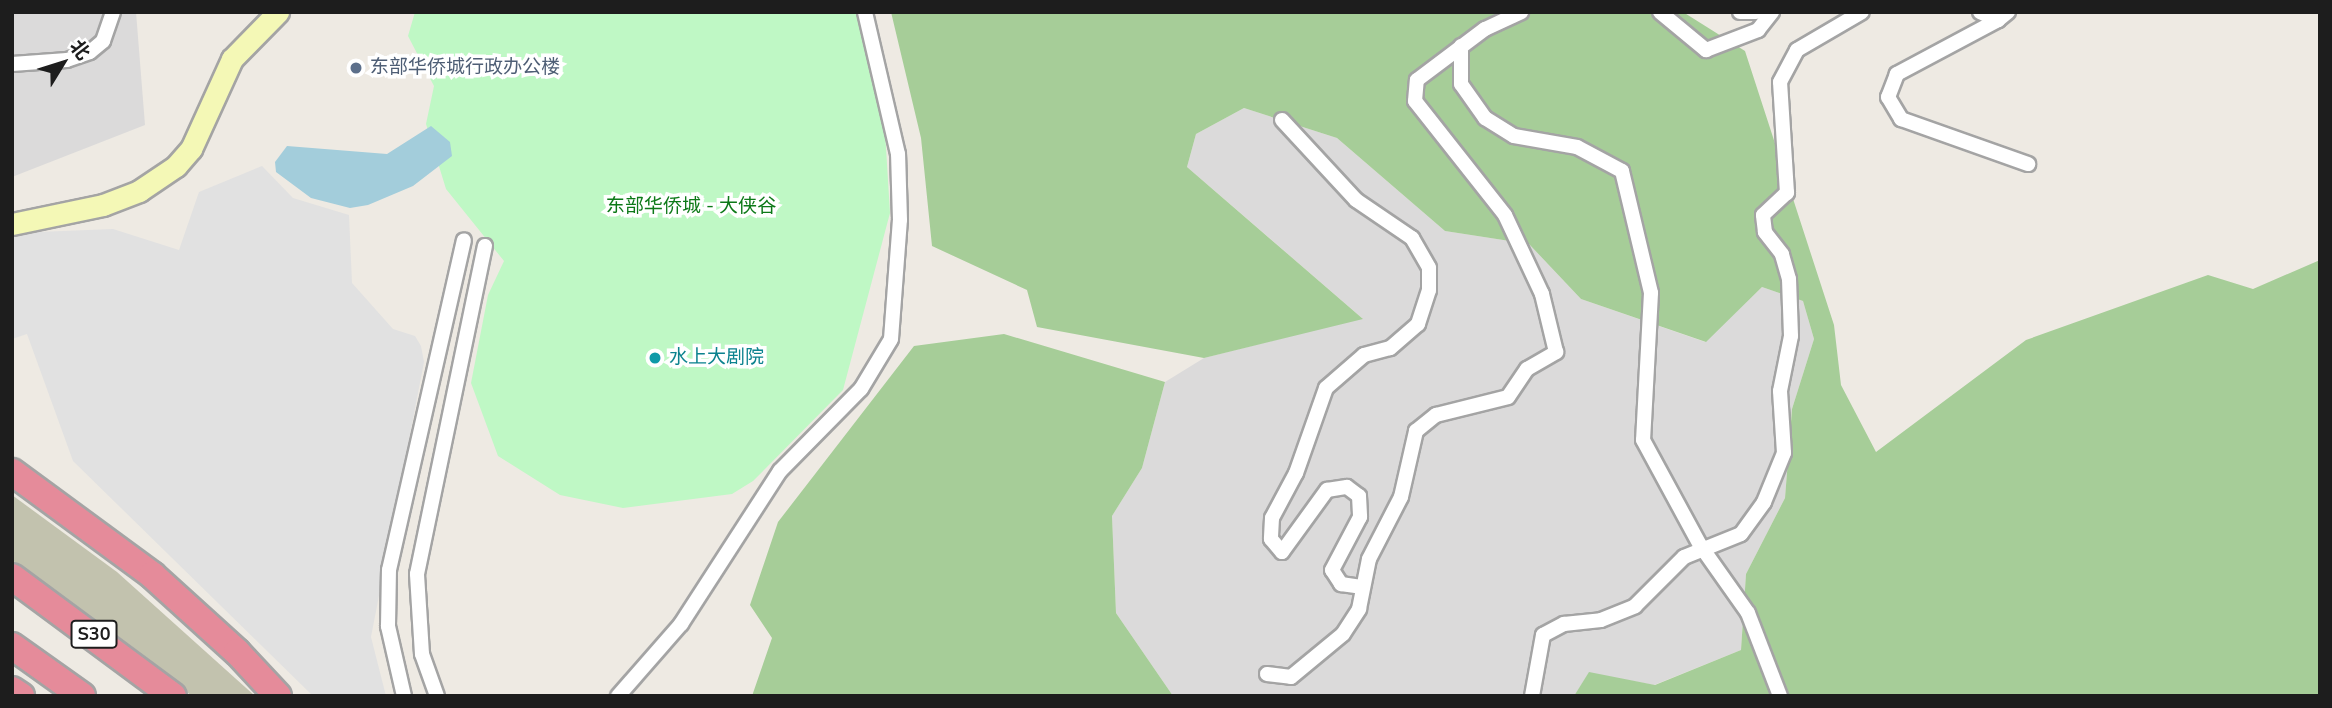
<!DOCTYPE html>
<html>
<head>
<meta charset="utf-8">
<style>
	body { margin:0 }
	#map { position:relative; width:2332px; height:708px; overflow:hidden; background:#eeeae3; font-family:"Nunito Sans","Noto Sans SC",sans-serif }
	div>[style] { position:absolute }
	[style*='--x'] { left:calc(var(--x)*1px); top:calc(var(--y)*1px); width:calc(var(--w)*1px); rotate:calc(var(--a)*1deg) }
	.residential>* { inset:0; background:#dbdada }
	.construction>* { inset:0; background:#c2c2ae }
	.forest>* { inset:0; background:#a6cd98 }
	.park>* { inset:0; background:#bff8c5 }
	.parking>* { inset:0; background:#e1e1e1 }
	.water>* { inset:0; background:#a3cddb }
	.roads { filter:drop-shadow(2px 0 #a4a4a4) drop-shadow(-2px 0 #a4a4a4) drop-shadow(0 2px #a4a4a4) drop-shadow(0 -2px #a4a4a4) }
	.street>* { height:14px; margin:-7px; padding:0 7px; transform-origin:7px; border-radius:7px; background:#fff }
	.secondary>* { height:21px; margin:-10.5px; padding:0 10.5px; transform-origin:10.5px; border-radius:10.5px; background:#f4f8b6 }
	.highway>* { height:26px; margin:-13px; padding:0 13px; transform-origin:13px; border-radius:13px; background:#e58b9a }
	.dots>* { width:19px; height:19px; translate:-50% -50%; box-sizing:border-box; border:4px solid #fff; border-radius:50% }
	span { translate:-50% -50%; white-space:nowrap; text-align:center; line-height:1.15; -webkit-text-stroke:7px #fff; paint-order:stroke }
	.shield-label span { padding:2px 5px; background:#fff; border:2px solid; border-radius:5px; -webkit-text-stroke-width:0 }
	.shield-label { font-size:18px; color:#1d1d1d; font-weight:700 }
	.service-label { font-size:19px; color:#4e5e75 }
	.left { translate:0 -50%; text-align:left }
	.park-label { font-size:19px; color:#0d7918 }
	.culture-label { font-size:19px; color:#0d838f }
	.frame { position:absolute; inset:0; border:14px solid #1d1d1d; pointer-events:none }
	.north { position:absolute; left:28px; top:28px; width:70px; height:70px; -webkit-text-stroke:5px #fff; paint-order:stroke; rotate:52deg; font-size:19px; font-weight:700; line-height:28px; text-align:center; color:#1d1d1d }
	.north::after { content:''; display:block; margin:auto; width:24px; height:32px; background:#1d1d1d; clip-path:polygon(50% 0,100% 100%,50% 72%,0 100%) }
</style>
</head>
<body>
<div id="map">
	<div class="residential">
		<i style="clip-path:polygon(12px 12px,136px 12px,145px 125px,12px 177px)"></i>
		<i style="clip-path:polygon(1244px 108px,1337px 138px,1445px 231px,1529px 244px,1581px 299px,1705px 342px,1762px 287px,1803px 301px,1814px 339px,1792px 409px,1785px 498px,1746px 574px,1741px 650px,1654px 685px,1589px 673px,1574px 696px,1173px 696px,1116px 613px,1112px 516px,1142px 468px,1165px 382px,1204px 358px,1362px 318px,1187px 167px,1196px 134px)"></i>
	</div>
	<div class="construction">
		<i style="clip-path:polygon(12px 495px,117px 572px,255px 696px,192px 696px,12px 560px)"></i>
	</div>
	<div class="forest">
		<i style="clip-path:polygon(891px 12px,1683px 12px,1745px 51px,1834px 325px,1841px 385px,1876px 452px,2026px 340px,2208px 275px,2253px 289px,2320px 260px,2320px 696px,1574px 696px,1589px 672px,1655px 685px,1741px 650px,1746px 574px,1785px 498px,1792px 409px,1814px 339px,1803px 301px,1762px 287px,1706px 342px,1581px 299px,1529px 244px,1445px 231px,1337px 138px,1244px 108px,1196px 134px,1187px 167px,1363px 319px,1204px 358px,1037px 327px,1027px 290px,932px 246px,921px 138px)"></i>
		<i style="clip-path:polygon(1004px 334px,1165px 382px,1142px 468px,1112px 516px,1116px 613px,1173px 696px,752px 696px,772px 638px,750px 605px,778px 522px,914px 346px)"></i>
	</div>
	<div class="park">
		<i style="clip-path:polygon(415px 12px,856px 12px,884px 115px,890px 213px,843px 390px,753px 481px,732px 494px,623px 508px,560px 495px,498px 456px,471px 383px,488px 295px,504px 261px,446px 189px,426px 124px,434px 86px,408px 36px)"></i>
	</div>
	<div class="parking">
		<i style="clip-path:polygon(262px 166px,293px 198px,349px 215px,352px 283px,393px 329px,415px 336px,421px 346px,424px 362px,371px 637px,386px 696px,313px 696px,73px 461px,27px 334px,12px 339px,12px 233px,113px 229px,179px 250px,199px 192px)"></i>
	</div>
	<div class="water">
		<i style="clip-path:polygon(431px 126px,450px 142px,452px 156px,413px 186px,368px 205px,350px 208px,311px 198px,276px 172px,275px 162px,287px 146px,387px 154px)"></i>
	</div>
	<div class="roads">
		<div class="street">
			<i style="--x:1660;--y:12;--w:60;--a:39.6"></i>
			<i style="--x:1706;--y:50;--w:56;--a:-21"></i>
			<i style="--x:1758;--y:30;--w:23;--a:-52"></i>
			<i style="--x:1740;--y:12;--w:16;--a:0"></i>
			<i style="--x:1980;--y:12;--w:20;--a:24"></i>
			<i style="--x:1998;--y:20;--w:13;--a:-39"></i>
			<i style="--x:1998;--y:20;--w:115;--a:151.9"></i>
			<i style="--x:1897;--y:74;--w:25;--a:111"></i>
			<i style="--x:1888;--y:97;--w:26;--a:59"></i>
			<i style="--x:1901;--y:119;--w:135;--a:19.5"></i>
			<i style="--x:1461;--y:46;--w:38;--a:90"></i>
			<i style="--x:1461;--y:84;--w:42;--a:54.8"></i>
			<i style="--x:1485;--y:118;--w:34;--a:32"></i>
			<i style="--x:1514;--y:136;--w:64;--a:9.9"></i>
			<i style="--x:1577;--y:147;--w:51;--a:28.1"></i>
			<i style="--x:1622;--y:171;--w:125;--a:76.6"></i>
			<i style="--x:1651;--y:293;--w:147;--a:93.1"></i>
			<i style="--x:1643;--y:440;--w:119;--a:61.5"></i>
			<i style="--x:1700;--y:545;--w:83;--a:54.8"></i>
			<i style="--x:1748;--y:613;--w:89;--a:68.9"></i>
			<i style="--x:12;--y:64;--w:55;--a:-4.2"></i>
			<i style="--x:67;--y:60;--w:24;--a:-19"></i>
			<i style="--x:90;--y:52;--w:17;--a:-40"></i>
			<i style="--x:103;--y:41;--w:31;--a:-71"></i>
			<i style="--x:1282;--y:120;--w:109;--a:47.2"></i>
			<i style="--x:1356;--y:200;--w:68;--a:34.2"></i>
			<i style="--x:1412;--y:238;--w:34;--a:60"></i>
			<i style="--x:1429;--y:268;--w:22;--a:90"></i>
			<i style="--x:1429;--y:290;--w:36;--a:108"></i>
			<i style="--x:1418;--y:324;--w:37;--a:139"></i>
			<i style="--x:1390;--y:348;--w:27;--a:165"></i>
			<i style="--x:1364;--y:355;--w:50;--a:139"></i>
			<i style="--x:1326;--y:388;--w:90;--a:109.4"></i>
			<i style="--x:1296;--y:473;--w:51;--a:118.1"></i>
			<i style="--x:1272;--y:518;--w:21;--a:93"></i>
			<i style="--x:1271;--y:539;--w:17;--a:50"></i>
			<i style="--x:1282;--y:552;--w:77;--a:-54"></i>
			<i style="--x:1327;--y:490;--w:20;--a:-9"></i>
			<i style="--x:1347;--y:487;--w:15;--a:37"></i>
			<i style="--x:1359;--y:496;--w:21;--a:87"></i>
			<i style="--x:1360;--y:517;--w:60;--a:117.8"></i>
			<i style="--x:1332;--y:570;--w:17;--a:57"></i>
			<i style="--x:1341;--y:584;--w:22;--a:8"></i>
			<i style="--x:1267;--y:674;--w:24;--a:7"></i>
			<i style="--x:1291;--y:677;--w:67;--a:-39.6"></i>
			<i style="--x:1343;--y:634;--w:30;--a:-57"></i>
			<i style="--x:1359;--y:609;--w:51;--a:-78.7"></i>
			<i style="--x:1369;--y:559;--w:70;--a:-62.7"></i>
			<i style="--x:1401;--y:497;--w:68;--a:-77.2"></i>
			<i style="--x:1416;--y:431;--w:26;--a:-39"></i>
			<i style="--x:1436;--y:415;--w:74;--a:-14"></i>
			<i style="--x:1508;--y:397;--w:34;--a:-56"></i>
			<i style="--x:1527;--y:369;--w:34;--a:-30"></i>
			<i style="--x:1556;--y:352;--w:60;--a:-103.6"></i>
			<i style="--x:1542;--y:294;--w:87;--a:-115.1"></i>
			<i style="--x:1505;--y:215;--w:145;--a:-128.3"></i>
			<i style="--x:1415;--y:101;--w:21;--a:-85"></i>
			<i style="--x:1417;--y:80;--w:85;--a:-36.9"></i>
			<i style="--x:1485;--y:29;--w:40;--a:-25"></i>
			<i style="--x:404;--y:696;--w:72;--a:-102.9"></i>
			<i style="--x:388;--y:626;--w:56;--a:-89"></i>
			<i style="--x:389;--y:570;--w:338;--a:-77.2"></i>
			<i style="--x:437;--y:696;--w:45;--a:-109.7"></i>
			<i style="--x:422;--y:654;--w:80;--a:-93.6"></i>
			<i style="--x:417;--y:574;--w:335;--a:-78.3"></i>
			<i style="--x:618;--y:696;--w:96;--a:-48.8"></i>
			<i style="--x:681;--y:624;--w:182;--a:-57.1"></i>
			<i style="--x:780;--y:471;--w:115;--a:-45.4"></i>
			<i style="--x:861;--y:389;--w:58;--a:-59"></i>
			<i style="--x:891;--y:339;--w:119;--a:-85.7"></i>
			<i style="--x:900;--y:220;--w:66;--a:-91.7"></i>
			<i style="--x:898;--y:154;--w:146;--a:-103.1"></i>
			<i style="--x:1532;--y:696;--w:62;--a:-79.8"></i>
			<i style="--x:1543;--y:635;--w:24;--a:-28"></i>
			<i style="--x:1564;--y:624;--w:37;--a:-6"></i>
			<i style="--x:1601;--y:620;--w:37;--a:-22"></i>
			<i style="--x:1635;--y:606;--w:69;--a:-45"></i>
			<i style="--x:1684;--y:557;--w:61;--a:-22"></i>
			<i style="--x:1741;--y:534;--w:39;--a:-54"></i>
			<i style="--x:1764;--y:502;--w:53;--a:-67.8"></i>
			<i style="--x:1784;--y:453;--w:62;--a:-93.7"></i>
			<i style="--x:1780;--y:391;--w:56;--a:-78.7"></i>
			<i style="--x:1791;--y:336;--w:57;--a:-92"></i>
			<i style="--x:1789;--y:279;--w:26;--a:-106"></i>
			<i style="--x:1782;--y:254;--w:28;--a:-128"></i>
			<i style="--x:1765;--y:232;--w:17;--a:-97"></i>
			<i style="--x:1763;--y:215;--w:33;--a:-43"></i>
			<i style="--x:1787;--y:193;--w:111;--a:-93.6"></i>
			<i style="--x:1780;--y:82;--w:36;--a:-62"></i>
			<i style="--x:1797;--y:50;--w:75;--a:-30.3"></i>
		</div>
		<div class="secondary">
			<i style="--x:12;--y:224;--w:93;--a:-11.8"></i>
			<i style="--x:103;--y:205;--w:39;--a:-21"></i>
			<i style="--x:139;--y:191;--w:45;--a:-34"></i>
			<i style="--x:176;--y:166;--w:23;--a:-49"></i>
			<i style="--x:191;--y:149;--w:99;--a:-65.5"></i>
			<i style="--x:232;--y:59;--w:66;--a:-45.6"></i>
		</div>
		<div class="highway">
			<i style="--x:12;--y:472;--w:174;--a:36.3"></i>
			<i style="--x:152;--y:575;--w:115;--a:42.2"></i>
			<i style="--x:237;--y:652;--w:60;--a:47"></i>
			<i style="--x:12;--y:577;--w:200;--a:36.5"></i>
			<i style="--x:12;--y:646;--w:86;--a:35.5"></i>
			<i style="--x:12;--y:690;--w:11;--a:34"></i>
		</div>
	</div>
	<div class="dots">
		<i style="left:356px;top:68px;background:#5c6f8a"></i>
		<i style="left:655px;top:358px;background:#0f9aa8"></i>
	</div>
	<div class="shield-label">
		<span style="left:94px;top:634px">S30</span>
	</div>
	<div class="service-label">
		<span class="left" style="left:370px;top:68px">东部华侨城行政办公楼</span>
	</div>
	<div class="park-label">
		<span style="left:691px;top:207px">东部华侨城 - 大侠谷</span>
	</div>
	<div class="culture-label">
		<span class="left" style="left:669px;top:358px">水上大剧院</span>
	</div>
	<div class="frame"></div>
	<div class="north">北</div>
</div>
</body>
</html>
